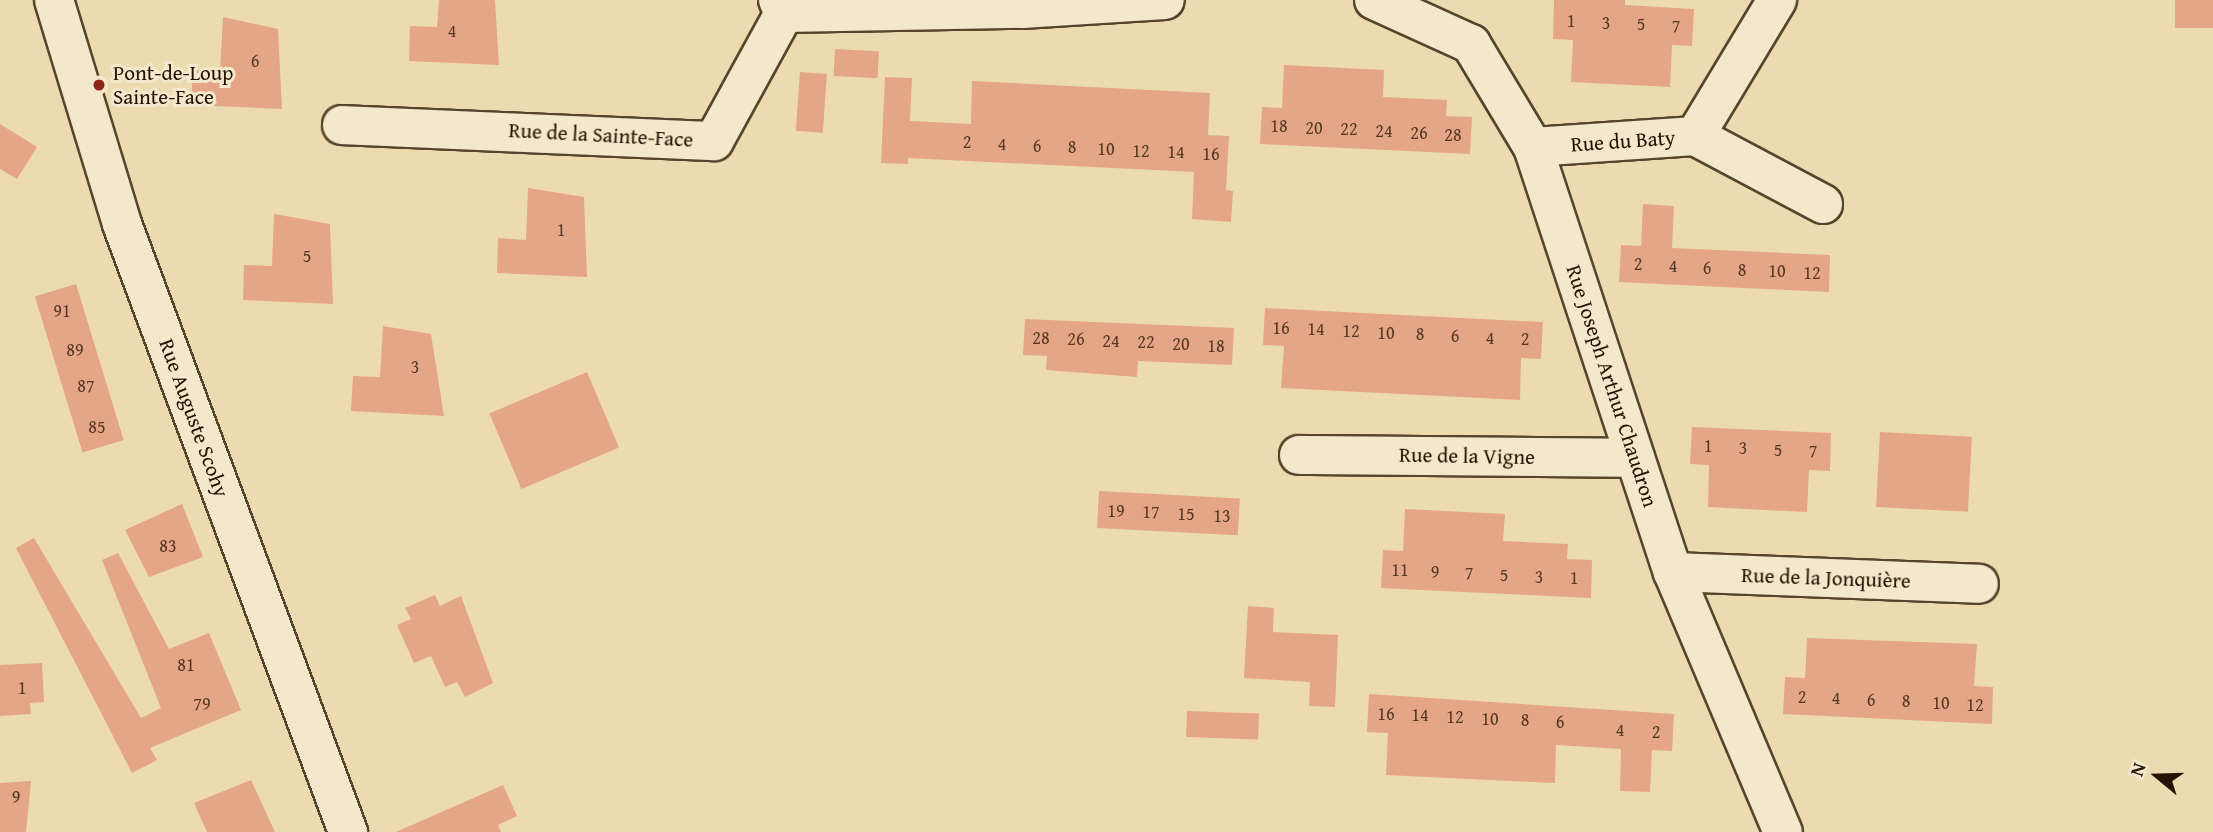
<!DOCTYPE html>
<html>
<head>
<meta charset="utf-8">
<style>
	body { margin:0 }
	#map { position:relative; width:2213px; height:832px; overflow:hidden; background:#ecdbb0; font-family:"Gentium Book Plus",serif }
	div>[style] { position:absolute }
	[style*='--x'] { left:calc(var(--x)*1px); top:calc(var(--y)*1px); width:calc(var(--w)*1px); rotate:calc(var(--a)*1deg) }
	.building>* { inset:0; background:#e5a687; transform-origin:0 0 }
	.roads { filter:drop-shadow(2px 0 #56452c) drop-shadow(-2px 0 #56452c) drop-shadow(0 2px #56452c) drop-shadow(0 -2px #56452c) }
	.minor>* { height:38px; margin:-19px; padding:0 19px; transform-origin:19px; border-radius:19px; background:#f3e8cc }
	.dots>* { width:19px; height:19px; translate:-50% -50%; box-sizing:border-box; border:4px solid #f3e8cc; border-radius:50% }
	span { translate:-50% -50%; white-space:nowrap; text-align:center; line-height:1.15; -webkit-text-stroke:6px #f3e8cc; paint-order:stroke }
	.number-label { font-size:18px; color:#543822 }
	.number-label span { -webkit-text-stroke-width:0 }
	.poi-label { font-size:21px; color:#241300 }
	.left { translate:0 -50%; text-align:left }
	.street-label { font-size:21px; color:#241300 }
	.north { position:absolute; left:2122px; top:741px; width:70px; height:70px; -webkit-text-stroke:5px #f3e8cc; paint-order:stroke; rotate:289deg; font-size:19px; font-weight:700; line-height:28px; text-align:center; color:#241300 }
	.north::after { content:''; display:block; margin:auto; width:24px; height:32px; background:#241300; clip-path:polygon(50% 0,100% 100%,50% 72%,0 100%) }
</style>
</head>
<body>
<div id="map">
	<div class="building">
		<i style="clip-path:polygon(439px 0,495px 0,499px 65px,409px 61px,410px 26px,437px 27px)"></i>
		<i style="clip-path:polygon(1554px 0,1625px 0,1625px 5px,1694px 9px,1692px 46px,1672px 45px,1670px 87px,1571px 82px,1573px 40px,1553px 39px)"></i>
		<i style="left:2175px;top:0;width:38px;height:28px"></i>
		<i style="clip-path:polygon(223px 17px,278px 29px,282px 109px,191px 105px,193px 70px,220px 71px)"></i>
		<i style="left:835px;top:49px;width:44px;height:27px;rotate:3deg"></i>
		<i style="clip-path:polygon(1284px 65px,1384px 70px,1383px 97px,1447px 100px,1446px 116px,1472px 117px,1470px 154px,1260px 144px,1262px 107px,1282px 108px)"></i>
		<i style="left:800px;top:72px;width:27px;height:59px;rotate:4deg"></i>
		<i style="clip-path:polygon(885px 77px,912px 78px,910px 121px,971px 124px,972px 81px,1210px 93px,1208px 135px,1229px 136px,1226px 190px,1233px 191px,1231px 222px,1192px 219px,1194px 172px,908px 158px,908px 164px,881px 163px)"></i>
		<i style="clip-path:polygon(0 124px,37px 147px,17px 179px,0 169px)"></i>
		<i style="clip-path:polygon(528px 188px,584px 197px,587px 277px,497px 273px,498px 238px,526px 240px)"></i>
		<i style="clip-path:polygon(1643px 204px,1674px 206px,1672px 248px,1830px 255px,1829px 292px,1619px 282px,1621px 245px,1641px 246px)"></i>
		<i style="clip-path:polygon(274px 214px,330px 224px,333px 304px,243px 300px,244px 265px,272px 266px)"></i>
		<i style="left:76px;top:284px;width:163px;height:43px;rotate:73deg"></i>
		<i style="clip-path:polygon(1265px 308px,1543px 322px,1541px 359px,1521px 358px,1520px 400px,1281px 388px,1284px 346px,1263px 345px)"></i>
		<i style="clip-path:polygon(1025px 319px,1234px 328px,1232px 365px,1138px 361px,1137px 377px,1046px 370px,1047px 356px,1023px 355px)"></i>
		<i style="clip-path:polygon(383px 326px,431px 334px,444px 416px,351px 411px,353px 376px,380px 377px)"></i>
		<i style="left:587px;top:372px;width:82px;height:106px;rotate:67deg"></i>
		<i style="clip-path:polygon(1692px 427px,1831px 433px,1830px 471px,1809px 470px,1807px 512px,1708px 507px,1709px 465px,1690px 464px)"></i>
		<i style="left:1880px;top:432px;width:92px;height:75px;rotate:3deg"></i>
		<i style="left:1099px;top:491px;width:141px;height:37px;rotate:3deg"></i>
		<i style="clip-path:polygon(182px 504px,203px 557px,149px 577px,125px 530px)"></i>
		<i style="clip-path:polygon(1405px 509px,1505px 514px,1503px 541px,1568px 544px,1567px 559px,1592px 560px,1591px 598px,1381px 588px,1383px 550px,1403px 551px)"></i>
		<i style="clip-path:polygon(34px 538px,141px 718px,161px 708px,102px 560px,118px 553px,169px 649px,209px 633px,241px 710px,150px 748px,157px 760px,132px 773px,16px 548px)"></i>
		<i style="clip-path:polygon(435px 595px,440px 606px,461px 596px,493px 683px,465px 697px,457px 682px,445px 687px,431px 656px,414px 663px,397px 625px,411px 619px,405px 608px)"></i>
		<i style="clip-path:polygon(1248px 606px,1274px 608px,1273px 632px,1338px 635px,1335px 707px,1309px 706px,1310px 682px,1244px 678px)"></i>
		<i style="clip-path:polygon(1807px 638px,1977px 644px,1974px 686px,1993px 687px,1992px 724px,1783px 714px,1785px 677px,1805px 678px)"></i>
		<i style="clip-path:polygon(42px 663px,44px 702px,30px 703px,31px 714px,0 716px,0 665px)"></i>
		<i style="clip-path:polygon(1369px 694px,1674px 714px,1672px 751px,1652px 750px,1650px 792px,1620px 791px,1621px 749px,1556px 745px,1555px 783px,1386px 775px,1388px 733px,1367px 732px)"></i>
		<i style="left:1187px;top:711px;width:72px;height:26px;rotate:2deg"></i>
		<i style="clip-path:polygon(251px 780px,275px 832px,207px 832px,194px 803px)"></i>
		<i style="clip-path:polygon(31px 781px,26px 832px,0 832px,0 783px)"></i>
		<i style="clip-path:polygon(503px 785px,517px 816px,498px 825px,501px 832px,396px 832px)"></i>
	</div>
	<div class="roads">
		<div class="minor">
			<i style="--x:54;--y:0;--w:234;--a:73.1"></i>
			<i style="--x:122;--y:224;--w:649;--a:69.61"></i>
			<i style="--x:778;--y:0;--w:14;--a:65"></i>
			<i style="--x:784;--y:13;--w:238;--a:-1"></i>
			<i style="--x:1022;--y:9;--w:143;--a:-3.6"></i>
			<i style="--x:1374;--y:0;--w:107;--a:24.4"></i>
			<i style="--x:1471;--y:44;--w:120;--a:59"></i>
			<i style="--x:1533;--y:147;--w:447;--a:71.8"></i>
			<i style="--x:1673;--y:572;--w:282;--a:67.1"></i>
			<i style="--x:342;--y:125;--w:372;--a:2.5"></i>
			<i style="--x:714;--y:141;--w:146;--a:-61.3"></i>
			<i style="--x:1695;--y:136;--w:159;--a:-58.9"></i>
			<i style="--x:1533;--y:147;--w:162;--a:-3.9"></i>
			<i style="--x:1695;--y:136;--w:145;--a:28"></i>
			<i style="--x:1299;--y:455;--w:336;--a:0.5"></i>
			<i style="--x:1673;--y:572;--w:306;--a:2.2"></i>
		</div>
	</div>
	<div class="dots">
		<i style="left:99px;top:85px;background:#8f2418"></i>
	</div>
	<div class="number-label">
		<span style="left:1571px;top:21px">1</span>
		<span style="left:1606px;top:23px">3</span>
		<span style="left:1641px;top:24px">5</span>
		<span style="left:1676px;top:26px">7</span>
		<span style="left:452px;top:31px">4</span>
		<span style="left:255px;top:61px">6</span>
		<span style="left:1279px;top:126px">18</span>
		<span style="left:1314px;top:128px">20</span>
		<span style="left:1349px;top:129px">22</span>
		<span style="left:1384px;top:131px">24</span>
		<span style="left:1419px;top:133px">26</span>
		<span style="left:1453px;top:135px">28</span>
		<span style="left:967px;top:142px">2</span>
		<span style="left:1002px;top:144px">4</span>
		<span style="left:1037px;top:146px">6</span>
		<span style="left:1072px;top:147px">8</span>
		<span style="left:1106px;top:149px">10</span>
		<span style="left:1141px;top:151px">12</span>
		<span style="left:1176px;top:152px">14</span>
		<span style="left:1211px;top:154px">16</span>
		<span style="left:561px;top:230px">1</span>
		<span style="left:307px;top:256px">5</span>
		<span style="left:1638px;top:264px">2</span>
		<span style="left:1673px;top:266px">4</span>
		<span style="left:1707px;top:268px">6</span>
		<span style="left:1742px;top:270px">8</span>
		<span style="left:1777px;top:271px">10</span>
		<span style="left:1812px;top:273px">12</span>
		<span style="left:62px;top:311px">91</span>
		<span style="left:1281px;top:328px">16</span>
		<span style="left:1316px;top:329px">14</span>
		<span style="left:1351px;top:331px">12</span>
		<span style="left:1386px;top:333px">10</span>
		<span style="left:1420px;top:334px">8</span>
		<span style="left:1455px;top:336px">6</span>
		<span style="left:1041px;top:338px">28</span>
		<span style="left:1490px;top:338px">4</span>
		<span style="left:1076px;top:339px">26</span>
		<span style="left:1525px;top:339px">2</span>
		<span style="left:1111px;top:341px">24</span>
		<span style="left:1146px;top:342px">22</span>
		<span style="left:1181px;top:344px">20</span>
		<span style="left:1216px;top:346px">18</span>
		<span style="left:75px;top:350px">89</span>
		<span style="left:415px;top:367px">3</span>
		<span style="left:86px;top:386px">87</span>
		<span style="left:97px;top:427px">85</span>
		<span style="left:1708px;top:446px">1</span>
		<span style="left:1743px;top:448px">3</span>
		<span style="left:1778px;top:450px">5</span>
		<span style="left:1813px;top:451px">7</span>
		<span style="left:1116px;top:511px">19</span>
		<span style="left:1151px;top:512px">17</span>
		<span style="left:1186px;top:514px">15</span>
		<span style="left:1222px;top:516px">13</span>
		<span style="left:168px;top:546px">83</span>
		<span style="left:1400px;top:570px">11</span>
		<span style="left:1435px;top:572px">9</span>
		<span style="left:1469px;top:573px">7</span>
		<span style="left:1504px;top:575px">5</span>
		<span style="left:1539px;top:577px">3</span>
		<span style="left:1574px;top:578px">1</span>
		<span style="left:186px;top:665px">81</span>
		<span style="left:22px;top:688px">1</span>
		<span style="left:1802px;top:697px">2</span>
		<span style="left:1836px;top:698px">4</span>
		<span style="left:1871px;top:700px">6</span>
		<span style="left:1906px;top:701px">8</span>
		<span style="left:1941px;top:703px">10</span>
		<span style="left:202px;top:704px">79</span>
		<span style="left:1975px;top:705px">12</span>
		<span style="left:1386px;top:714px">16</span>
		<span style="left:1420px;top:715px">14</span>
		<span style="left:1455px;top:717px">12</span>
		<span style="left:1490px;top:719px">10</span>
		<span style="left:1525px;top:720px">8</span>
		<span style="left:1560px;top:722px">6</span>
		<span style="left:1620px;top:730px">4</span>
		<span style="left:1656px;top:732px">2</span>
		<span style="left:16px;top:797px">9</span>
	</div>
	<div class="poi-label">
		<span class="left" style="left:113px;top:85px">Pont-de-Loup<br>Sainte-Face</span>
	</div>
	<div class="street-label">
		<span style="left:601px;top:135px;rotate:3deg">Rue de la Sainte-Face</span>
		<span style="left:1623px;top:141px;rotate:-4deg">Rue du Baty</span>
		<span style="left:1612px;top:386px;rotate:72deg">Rue Joseph Arthur Chaudron</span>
		<span style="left:194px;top:418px;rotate:70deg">Rue Auguste Scohy</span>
		<span style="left:1467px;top:456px;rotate:1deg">Rue de la Vigne</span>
		<span style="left:1826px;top:578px;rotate:2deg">Rue de la Jonquière</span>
	</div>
	<div class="north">N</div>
</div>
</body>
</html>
